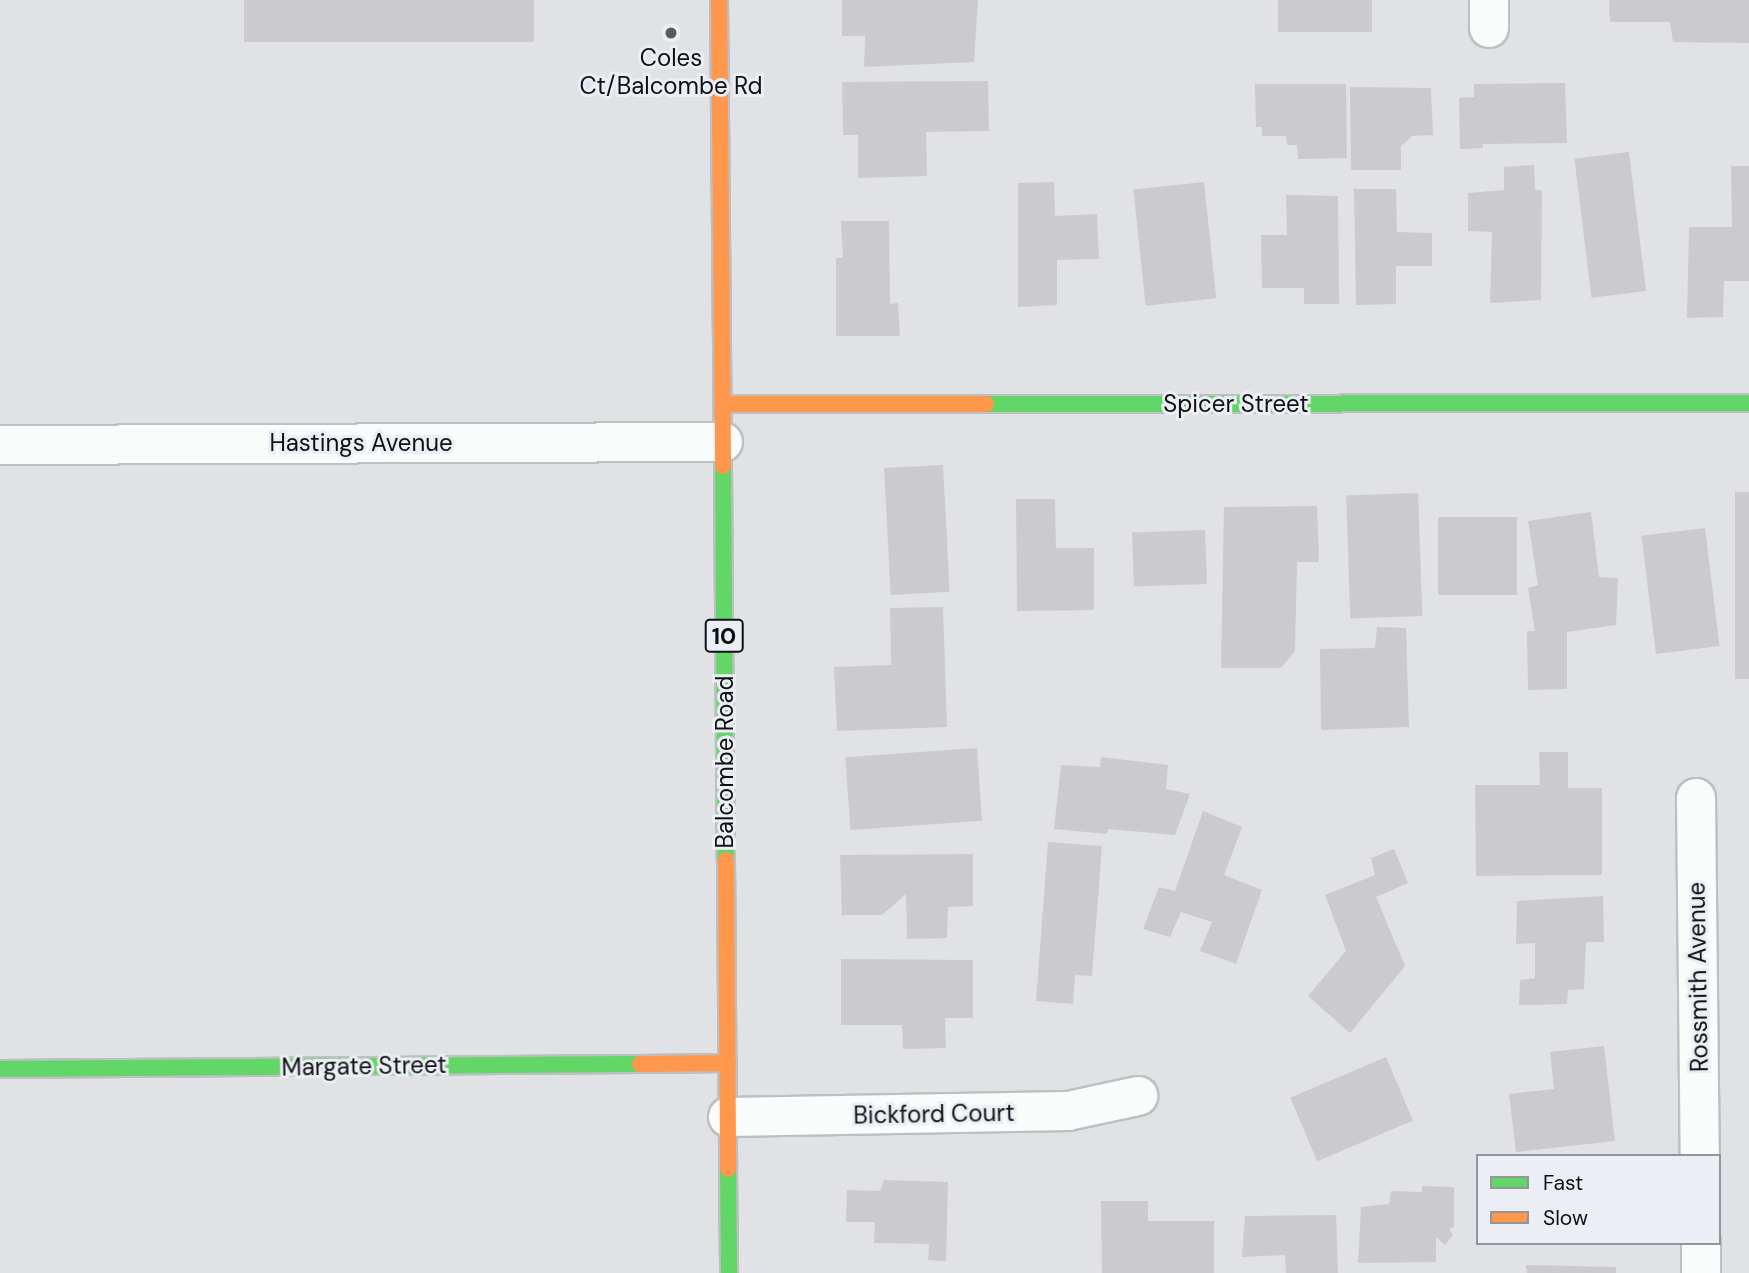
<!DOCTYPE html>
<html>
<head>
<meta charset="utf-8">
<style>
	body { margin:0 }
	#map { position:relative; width:1749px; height:1273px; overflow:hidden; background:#e0e2e6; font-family:"DM Sans",sans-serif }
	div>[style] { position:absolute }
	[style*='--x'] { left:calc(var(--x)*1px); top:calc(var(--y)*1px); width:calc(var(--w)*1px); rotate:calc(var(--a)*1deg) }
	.building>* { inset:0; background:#cbcbce; transform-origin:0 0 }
	.roads { filter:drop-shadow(2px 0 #bdbfc2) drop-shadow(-2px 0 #bdbfc2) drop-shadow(0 2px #bdbfc2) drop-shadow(0 -2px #bdbfc2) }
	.street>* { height:38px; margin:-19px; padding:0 19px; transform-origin:19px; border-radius:19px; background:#fafbfb }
	.fast>* { height:16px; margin:-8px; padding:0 8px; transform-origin:8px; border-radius:8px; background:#63d668 }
	.slow>* { height:16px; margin:-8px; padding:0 8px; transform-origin:8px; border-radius:8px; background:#ff974d }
	.dots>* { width:19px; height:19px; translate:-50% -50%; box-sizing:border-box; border:4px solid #eceef5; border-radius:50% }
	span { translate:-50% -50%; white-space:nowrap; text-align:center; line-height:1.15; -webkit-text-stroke:6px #eceef5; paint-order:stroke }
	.shield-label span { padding:2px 5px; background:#eceef5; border:2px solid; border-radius:5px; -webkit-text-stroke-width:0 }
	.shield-label { font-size:23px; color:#0f1012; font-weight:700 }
	.poi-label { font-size:24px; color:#0f1012 }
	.street-label { font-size:24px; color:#0f1012 }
	.legend { position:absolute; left:1476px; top:1154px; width:245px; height:91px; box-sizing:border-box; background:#eceef5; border:2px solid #94959a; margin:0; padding:9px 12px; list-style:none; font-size:21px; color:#0f1012 }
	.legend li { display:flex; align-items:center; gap:14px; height:35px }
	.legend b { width:35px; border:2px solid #94959a }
</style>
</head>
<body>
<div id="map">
	<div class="building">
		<i style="left:244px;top:0;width:290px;height:42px"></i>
		<i style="clip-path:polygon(842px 0,978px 0,974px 62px,864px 67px,865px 36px,842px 36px)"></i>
		<i style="left:1278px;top:0;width:94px;height:32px"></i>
		<i style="clip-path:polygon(1609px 0,1749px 0,1749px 43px,1673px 42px,1670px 22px,1610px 22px)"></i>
		<i style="clip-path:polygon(988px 81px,989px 131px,926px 132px,927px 176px,858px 178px,858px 135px,843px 135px,842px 82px)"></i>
		<i style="clip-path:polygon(1565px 83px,1567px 143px,1483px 144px,1483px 148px,1460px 149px,1459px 98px,1474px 97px,1474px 84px)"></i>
		<i style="clip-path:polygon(1255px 84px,1346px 84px,1347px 158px,1298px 159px,1297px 145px,1287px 145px,1286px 136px,1262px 136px,1262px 127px,1256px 127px)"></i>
		<i style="clip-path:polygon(1350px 87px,1431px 88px,1433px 135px,1412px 136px,1401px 146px,1401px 170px,1351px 170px)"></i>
		<i style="left:1629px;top:152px;width:140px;height:55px;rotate:83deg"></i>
		<i style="clip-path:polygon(1534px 165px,1535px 190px,1542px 190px,1541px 300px,1490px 303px,1492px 232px,1468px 231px,1468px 193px,1504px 190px,1504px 167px)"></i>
		<i style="clip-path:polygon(1731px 166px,1749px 166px,1749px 281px,1724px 281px,1723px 317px,1687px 318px,1689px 227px,1732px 227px)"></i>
		<i style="clip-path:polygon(1054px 182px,1055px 216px,1097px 214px,1099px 259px,1057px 260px,1057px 305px,1018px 307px,1018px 183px)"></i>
		<i style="left:1204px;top:182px;width:117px;height:71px;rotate:84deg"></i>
		<i style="clip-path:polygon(1354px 189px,1396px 189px,1397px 232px,1432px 233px,1432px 266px,1396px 266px,1396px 304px,1356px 305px)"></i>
		<i style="clip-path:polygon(1286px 195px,1338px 196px,1339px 304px,1304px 304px,1304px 288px,1262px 288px,1261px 235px,1287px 235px)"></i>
		<i style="clip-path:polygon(841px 221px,889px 221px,890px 304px,898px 303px,900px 336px,836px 336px,836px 258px,843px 258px)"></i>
		<i style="left:943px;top:465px;width:127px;height:59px;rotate:87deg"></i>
		<i style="left:1735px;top:492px;width:14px;height:187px"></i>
		<i style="left:1418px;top:493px;width:123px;height:72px;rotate:88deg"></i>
		<i style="clip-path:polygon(1016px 499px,1055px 499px,1056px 548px,1094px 548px,1094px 610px,1017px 611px)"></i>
		<i style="clip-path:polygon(1317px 506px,1319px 562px,1297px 562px,1295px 651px,1281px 668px,1221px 668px,1224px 507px)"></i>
		<i style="clip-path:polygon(1591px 512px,1599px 577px,1618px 578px,1616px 625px,1567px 632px,1567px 689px,1528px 690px,1527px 631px,1535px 631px,1528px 588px,1538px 585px,1528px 521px)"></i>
		<i style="left:1438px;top:517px;width:79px;height:78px"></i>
		<i style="left:1705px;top:528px;width:119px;height:64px;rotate:83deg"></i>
		<i style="left:1205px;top:530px;width:54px;height:73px;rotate:88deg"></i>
		<i style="clip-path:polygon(943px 607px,947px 727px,837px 731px,834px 667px,891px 665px,890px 608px)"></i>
		<i style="clip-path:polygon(1377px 627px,1406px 628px,1409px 727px,1321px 730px,1320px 649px,1375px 648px)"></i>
		<i style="left:977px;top:748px;width:73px;height:132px;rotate:86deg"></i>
		<i style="clip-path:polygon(1539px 752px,1568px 752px,1568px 788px,1602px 788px,1602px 875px,1476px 876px,1475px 785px,1540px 785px)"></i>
		<i style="clip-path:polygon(1101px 757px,1168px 765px,1166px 789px,1190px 794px,1175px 835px,1108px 829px,1107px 834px,1054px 829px,1061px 765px,1100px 767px)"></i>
		<i style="clip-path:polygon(1203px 811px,1242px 827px,1224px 875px,1262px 890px,1236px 964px,1200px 951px,1212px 922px,1181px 912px,1170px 937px,1143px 929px,1159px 887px,1175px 891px)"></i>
		<i style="clip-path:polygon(1048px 842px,1102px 846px,1092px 976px,1075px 975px,1073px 1004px,1036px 1001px)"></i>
		<i style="clip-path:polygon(1394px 849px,1408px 883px,1376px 897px,1405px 966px,1350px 1033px,1308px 996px,1346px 951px,1325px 895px,1375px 875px,1371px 858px)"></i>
		<i style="clip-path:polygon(973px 854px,973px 906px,948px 907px,947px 938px,907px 939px,906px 894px,882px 915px,842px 915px,840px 855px)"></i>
		<i style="clip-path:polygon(1603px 896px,1604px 942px,1586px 942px,1584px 989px,1568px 990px,1567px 1004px,1519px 1005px,1520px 980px,1535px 978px,1535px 943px,1516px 944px,1517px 901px)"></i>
		<i style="clip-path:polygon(841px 959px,973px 960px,973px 1018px,945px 1018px,946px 1048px,903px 1049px,902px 1025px,841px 1025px)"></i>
		<i style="clip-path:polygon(1604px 1046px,1615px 1141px,1516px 1152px,1509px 1094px,1554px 1089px,1550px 1052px)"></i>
		<i style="left:1386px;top:1057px;width:69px;height:104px;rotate:67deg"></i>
		<i style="clip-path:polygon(884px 1180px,948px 1182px,946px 1261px,928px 1260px,929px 1244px,874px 1243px,875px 1222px,846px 1222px,847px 1190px,880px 1191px)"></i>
		<i style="clip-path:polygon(1422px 1186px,1454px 1187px,1454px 1227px,1449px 1229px,1453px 1235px,1445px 1245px,1436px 1237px,1436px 1262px,1358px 1263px,1361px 1207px,1389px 1204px,1391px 1191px,1422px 1192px)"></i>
		<i style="clip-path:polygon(1101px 1201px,1148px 1201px,1148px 1221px,1214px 1221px,1214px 1273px,1102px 1273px)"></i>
		<i style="clip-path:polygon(1336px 1215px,1338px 1273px,1286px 1273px,1285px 1255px,1242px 1257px,1245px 1216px)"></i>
		<i style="clip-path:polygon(1526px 1265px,1616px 1267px,1616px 1273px,1527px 1273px)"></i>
	</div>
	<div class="roads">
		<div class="street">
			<i style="--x:1489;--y:28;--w:28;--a:-90"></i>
			<i style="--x:0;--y:445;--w:723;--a:-0.24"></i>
			<i style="--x:1696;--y:798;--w:358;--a:89.4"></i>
			<i style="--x:728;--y:1117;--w:340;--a:-1"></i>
			<i style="--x:1068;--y:1111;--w:72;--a:-12.1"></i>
			<i style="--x:1701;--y:1243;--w:30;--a:90"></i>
		</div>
		<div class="fast">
			<i style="--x:986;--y:404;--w:763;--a:-0.08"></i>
			<i style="--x:723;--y:466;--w:394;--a:89.6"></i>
			<i style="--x:0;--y:1069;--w:640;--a:-0.45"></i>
			<i style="--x:728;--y:1169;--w:104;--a:89.4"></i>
		</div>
		<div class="slow">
			<i style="--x:719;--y:0;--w:466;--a:89.5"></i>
			<i style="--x:723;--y:404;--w:263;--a:0"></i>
			<i style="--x:726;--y:860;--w:309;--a:89.6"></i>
			<i style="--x:640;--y:1064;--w:88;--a:-0.7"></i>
		</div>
	</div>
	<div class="dots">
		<i style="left:671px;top:33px;background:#585a5c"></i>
	</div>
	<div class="shield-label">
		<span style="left:724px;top:636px">10</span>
	</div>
	<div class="poi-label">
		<span style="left:671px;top:72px">Coles<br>Ct/Balcombe Rd</span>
	</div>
	<div class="street-label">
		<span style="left:1236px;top:404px">Spicer Street</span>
		<span style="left:361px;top:443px">Hastings Avenue</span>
		<span style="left:725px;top:762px;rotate:-90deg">Balcombe Road</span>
		<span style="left:1698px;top:977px;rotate:-91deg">Rossmith Avenue</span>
		<span style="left:364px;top:1066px;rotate:-1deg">Margate Street</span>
		<span style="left:934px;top:1114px;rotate:-1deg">Bickford Court</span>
	</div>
	<ul class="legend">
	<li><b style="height:9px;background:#63d668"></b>Fast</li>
	<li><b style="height:9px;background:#ff974d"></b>Slow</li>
	</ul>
</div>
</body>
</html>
